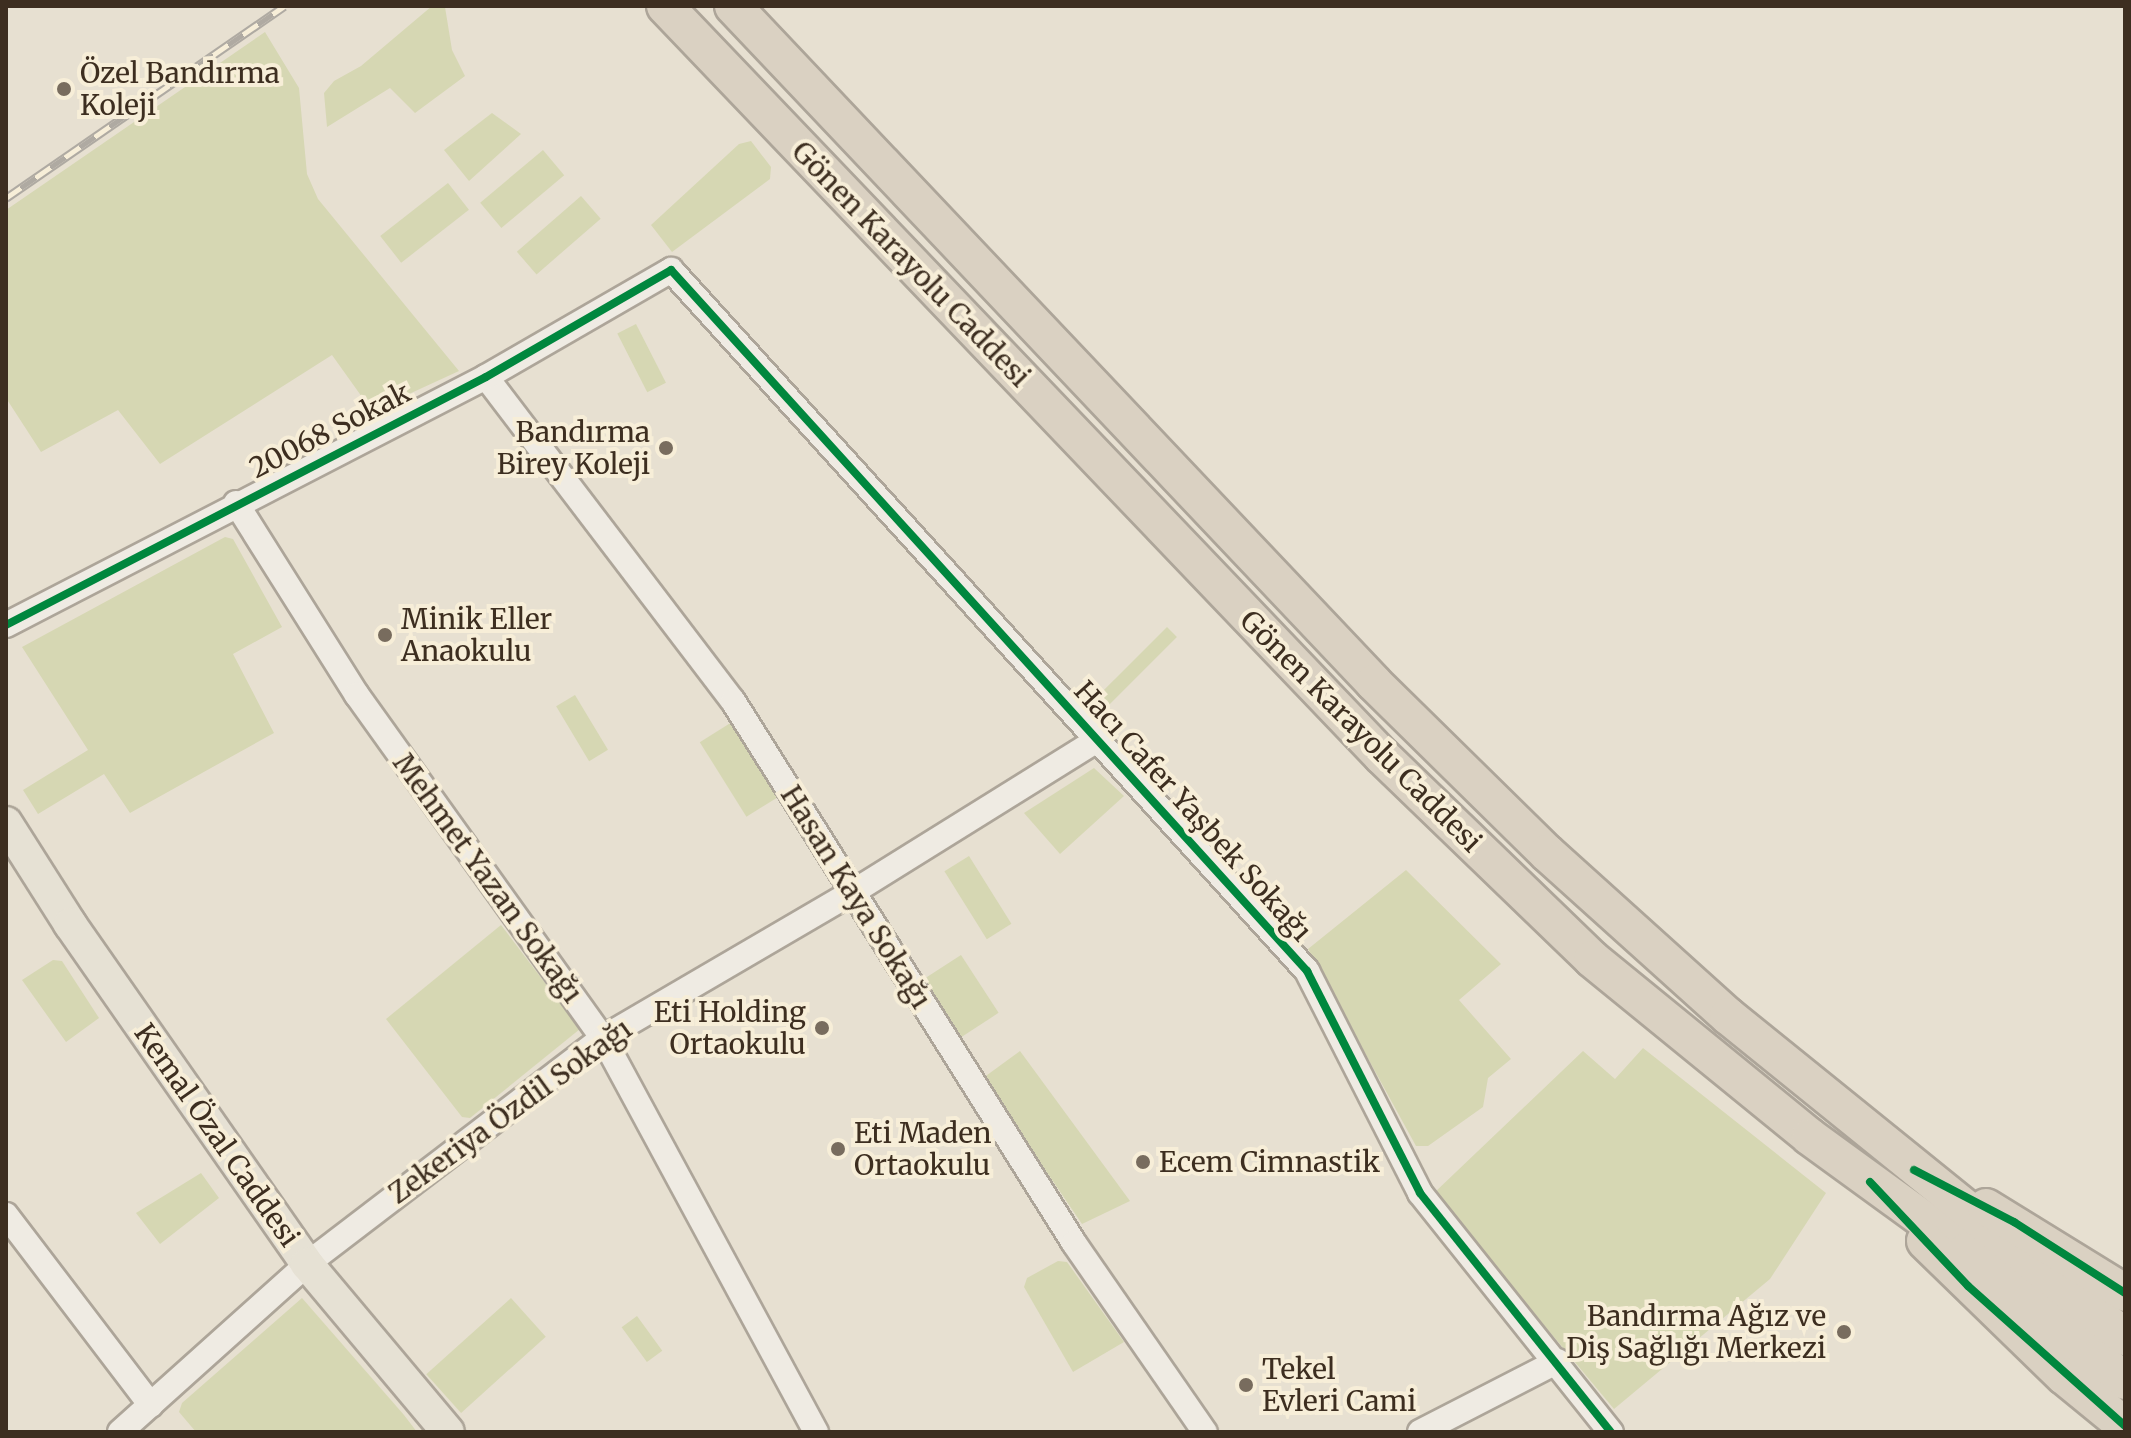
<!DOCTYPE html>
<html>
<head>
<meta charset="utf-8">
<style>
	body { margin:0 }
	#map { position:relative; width:2131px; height:1438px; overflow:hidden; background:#e7e0d1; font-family:Merriweather,serif }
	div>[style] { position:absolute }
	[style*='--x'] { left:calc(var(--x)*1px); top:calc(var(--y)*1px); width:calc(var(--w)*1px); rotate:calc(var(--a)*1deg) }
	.green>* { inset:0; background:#d6d7b3; transform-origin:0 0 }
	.roads { filter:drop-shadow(2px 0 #ada599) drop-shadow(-2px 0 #ada599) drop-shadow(0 2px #ada599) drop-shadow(0 -2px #ada599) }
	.minor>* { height:24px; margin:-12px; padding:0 12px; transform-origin:12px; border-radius:12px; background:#efebe3 }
	.major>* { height:32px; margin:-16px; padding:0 16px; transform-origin:16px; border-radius:16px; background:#e6e1d4 }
	.highway>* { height:36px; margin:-18px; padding:0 18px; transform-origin:18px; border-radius:18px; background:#dad1c2 }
	.rail>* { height:9px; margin-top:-4.5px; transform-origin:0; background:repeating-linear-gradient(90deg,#f7eed8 0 18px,#afaaa2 0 36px); box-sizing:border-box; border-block:2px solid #afaaa2 }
	.cycleway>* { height:8px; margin:-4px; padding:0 4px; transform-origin:4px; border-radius:4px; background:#00873e }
	.dots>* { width:22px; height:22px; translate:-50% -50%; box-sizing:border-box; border:4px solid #f7eed8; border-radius:50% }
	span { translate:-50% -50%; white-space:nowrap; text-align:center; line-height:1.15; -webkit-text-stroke:8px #f7eed8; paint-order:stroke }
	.poi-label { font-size:28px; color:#3d2e20 }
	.left { translate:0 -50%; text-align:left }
	.right { translate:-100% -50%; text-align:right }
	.street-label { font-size:28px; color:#3d2e20 }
	.frame { position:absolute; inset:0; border:8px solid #3d2e20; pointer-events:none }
</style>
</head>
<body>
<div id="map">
	<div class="green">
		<i style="clip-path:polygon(432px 6px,445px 7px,452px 50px,465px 76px,415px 113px,390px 88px,327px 127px,324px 93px,334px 81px,361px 66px)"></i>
		<i style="clip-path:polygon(265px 32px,299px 88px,307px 174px,318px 199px,459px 371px,372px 411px,332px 355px,160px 464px,118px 410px,41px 452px,6px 398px,6px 210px)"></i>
		<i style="clip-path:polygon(492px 113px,521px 134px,469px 181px,444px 150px)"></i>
		<i style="clip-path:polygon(751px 141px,771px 167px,770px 179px,672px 252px,651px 225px,739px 144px)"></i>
		<i style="left:543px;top:150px;width:33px;height:82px;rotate:50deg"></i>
		<i style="left:448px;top:183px;width:34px;height:86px;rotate:52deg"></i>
		<i style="left:581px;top:196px;width:30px;height:85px;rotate:49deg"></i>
		<i style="left:636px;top:324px;width:66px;height:21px;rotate:63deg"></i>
		<i style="clip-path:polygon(225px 537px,233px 539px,282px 627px,233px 654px,274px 733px,130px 813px,104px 774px,38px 814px,23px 790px,88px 750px,22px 647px)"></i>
		<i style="left:1167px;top:627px;width:14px;height:110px;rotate:45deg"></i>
		<i style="left:575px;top:695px;width:64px;height:22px;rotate:59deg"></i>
		<i style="left:732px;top:722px;width:88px;height:38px;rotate:58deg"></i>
		<i style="clip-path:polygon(1094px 768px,1124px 796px,1060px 854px,1024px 813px)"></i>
		<i style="left:969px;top:856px;width:80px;height:29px;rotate:58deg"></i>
		<i style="clip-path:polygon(1406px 870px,1501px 964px,1459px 1000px,1511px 1059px,1488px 1078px,1483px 1107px,1428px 1146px,1416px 1146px,1308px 949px)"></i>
		<i style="clip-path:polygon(501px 925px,580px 1029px,470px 1118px,462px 1117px,386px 1019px)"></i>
		<i style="left:961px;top:955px;width:69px;height:47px;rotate:57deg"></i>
		<i style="clip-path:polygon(53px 960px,62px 961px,99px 1018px,66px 1042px,22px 980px)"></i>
		<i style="clip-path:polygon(1643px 1048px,1826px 1193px,1770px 1279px,1614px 1409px,1434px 1193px,1583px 1051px,1615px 1079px)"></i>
		<i style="clip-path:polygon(1020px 1051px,1130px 1201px,1082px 1224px,983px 1078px)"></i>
		<i style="clip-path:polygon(201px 1173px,219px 1198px,160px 1244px,136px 1213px)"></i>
		<i style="clip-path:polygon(1058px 1261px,1067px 1262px,1124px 1342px,1073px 1372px,1024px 1287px,1027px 1278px)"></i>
		<i style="clip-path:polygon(302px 1298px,404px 1415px,417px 1432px,196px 1432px,179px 1412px,182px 1403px)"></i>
		<i style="left:511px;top:1298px;width:52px;height:114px;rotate:48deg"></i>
		<i style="left:637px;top:1316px;width:43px;height:19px;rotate:54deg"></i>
	</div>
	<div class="roads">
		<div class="minor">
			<i style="--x:486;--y:377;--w:407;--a:52.7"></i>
			<i style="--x:733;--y:701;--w:640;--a:57.82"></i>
			<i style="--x:1074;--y:1243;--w:230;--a:55.3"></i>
			<i style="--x:236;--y:503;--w:227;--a:57.8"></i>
			<i style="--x:357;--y:695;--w:422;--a:54.4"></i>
			<i style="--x:603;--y:1038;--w:448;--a:61.6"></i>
			<i style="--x:6;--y:625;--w:540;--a:-27.32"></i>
			<i style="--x:486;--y:377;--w:214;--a:-30"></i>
			<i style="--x:671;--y:270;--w:947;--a:47.78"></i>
			<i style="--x:1307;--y:971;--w:249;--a:63"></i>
			<i style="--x:1420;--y:1193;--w:306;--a:51.4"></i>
			<i style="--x:6;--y:1215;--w:239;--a:52.7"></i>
			<i style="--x:120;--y:1432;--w:251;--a:-41.9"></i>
			<i style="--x:307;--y:1264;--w:372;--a:-37.4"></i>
			<i style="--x:603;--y:1038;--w:290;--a:-30.3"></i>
			<i style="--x:853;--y:892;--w:290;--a:-31.9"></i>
			<i style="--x:1420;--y:1432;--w:155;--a:-27.2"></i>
		</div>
		<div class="major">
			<i style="--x:6;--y:823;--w:120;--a:57.6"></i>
			<i style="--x:70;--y:924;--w:414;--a:55.1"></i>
			<i style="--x:307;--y:1264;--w:219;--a:50"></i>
		</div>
		<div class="highway">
			<i style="--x:665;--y:6;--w:1038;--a:46.29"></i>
			<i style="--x:1382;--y:756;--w:292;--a:44"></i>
			<i style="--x:1592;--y:959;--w:281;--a:39.2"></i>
			<i style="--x:1810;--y:1137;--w:194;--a:36"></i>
			<i style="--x:1967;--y:1251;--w:205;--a:39.4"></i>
			<i style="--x:733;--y:6;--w:932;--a:46.56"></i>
			<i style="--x:1374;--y:683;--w:243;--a:44.5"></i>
			<i style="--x:1547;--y:853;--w:244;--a:42"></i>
			<i style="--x:1728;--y:1016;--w:511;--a:38.96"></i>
			<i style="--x:1986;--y:1207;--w:163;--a:31.7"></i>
			<i style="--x:1925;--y:1241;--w:194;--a:44.2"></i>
			<i style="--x:2064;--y:1376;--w:79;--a:39.3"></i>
		</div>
	</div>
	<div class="rail">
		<i style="--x:6;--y:198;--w:338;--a:-34.6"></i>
	</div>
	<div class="cycleway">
		<i style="--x:6;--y:625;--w:540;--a:-27.32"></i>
		<i style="--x:486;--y:377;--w:214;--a:-30"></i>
		<i style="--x:671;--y:270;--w:947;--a:47.78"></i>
		<i style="--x:1307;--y:971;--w:249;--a:63"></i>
		<i style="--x:1420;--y:1193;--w:306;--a:51.4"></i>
		<i style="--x:1914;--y:1170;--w:113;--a:27.5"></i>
		<i style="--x:2014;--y:1222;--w:132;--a:32.6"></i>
		<i style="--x:1870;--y:1182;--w:143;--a:46.7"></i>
		<i style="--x:1968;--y:1286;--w:210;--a:41.7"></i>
	</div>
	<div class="dots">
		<i style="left:64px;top:89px;background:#786c5e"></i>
		<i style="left:666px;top:448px;background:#786c5e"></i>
		<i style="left:385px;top:635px;background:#786c5e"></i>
		<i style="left:822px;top:1028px;background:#786c5e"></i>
		<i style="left:838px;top:1149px;background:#786c5e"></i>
		<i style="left:1143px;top:1162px;background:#786c5e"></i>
		<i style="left:1844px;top:1332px;background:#786c5e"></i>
		<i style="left:1246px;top:1385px;background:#786c5e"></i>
	</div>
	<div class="poi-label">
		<span class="left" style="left:80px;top:89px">Özel Bandırma<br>Koleji</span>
		<span class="right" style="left:650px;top:448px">Bandırma<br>Birey Koleji</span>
		<span class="left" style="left:401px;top:635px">Minik Eller<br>Anaokulu</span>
		<span class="right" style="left:806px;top:1028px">Eti Holding<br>Ortaokulu</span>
		<span class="left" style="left:854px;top:1149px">Eti Maden<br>Ortaokulu</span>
		<span class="left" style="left:1159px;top:1162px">Ecem Cimnastik</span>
		<span class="right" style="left:1826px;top:1332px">Bandırma Ağız ve<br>Diş Sağlığı Merkezi</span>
		<span class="left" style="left:1262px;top:1385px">Tekel<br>Evleri Cami</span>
	</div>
	<div class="street-label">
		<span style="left:911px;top:264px;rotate:46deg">Gönen Karayolu Caddesi</span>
		<span style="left:330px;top:430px;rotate:-27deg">20068 Sokak</span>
		<span style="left:1361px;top:731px;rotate:45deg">Gönen Karayolu Caddesi</span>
		<span style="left:1193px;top:811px;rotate:48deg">Hacı Cafer Yaşbek Sokağı</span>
		<span style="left:488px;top:878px;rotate:54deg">Mehmet Yazan Sokağı</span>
		<span style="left:856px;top:897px;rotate:58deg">Hasan Kaya Sokağı</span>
		<span style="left:510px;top:1111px;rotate:-36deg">Zekeriya Özdil Sokağı</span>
		<span style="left:217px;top:1135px;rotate:55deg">Kemal Özal Caddesi</span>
	</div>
	<div class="frame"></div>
</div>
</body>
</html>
